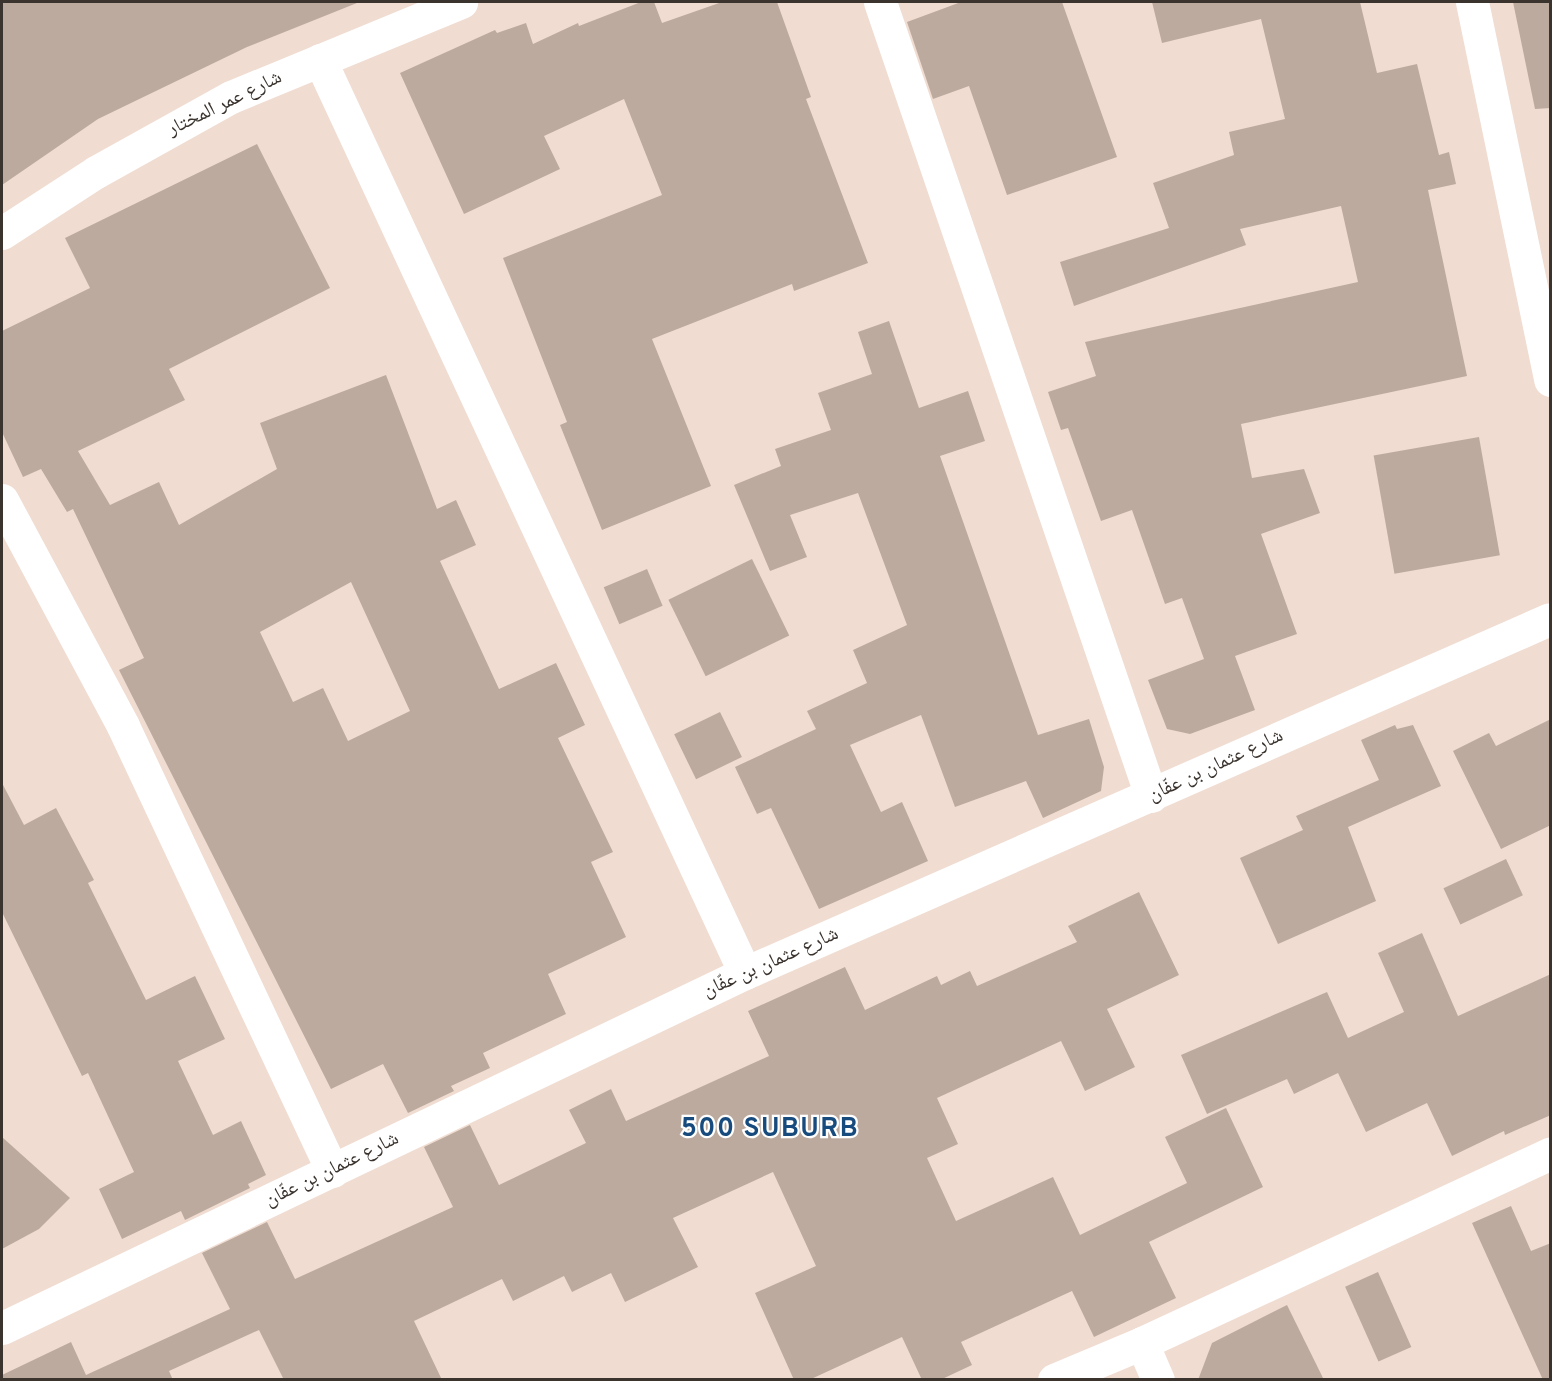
<!DOCTYPE html>
<html>
<head>
<meta charset="utf-8">
<style>
	body { margin:0 }
	#map { position:relative; width:1552px; height:1381px; overflow:hidden; background:#f0dcd1; font-family:Overpass,"Noto Naskh Arabic",sans-serif }
	div>[style] { position:absolute }
	[style*='--x'] { left:calc(var(--x)*1px); top:calc(var(--y)*1px); width:calc(var(--w)*1px); rotate:calc(var(--a)*1deg) }
	.building>* { inset:0; background:#bdaa9f; transform-origin:0 0 }
	.street>* { height:33px; margin:-16.5px; padding:0 16.5px; transform-origin:16.5px; border-radius:16.5px; background:#fff }
	span { translate:-50% -50%; white-space:nowrap; text-align:center; line-height:1.15; -webkit-text-stroke:4.5px #fff; paint-order:stroke }
	.street-label { font-size:20px; color:#3a332e }
	.district-label { font-size:26px; color:#184b7d; font-weight:700; letter-spacing:1.5px }
	.frame { position:absolute; inset:0; border:3px solid #3a332e; pointer-events:none }
</style>
</head>
<body>
<div id="map">
	<div class="building">
		<i style="clip-path:polygon(2px 2px,357px 2px,357px 3px,247px 47px,129px 104px,98px 119px,2px 185px)"></i>
		<i style="clip-path:polygon(641px 2px,654px 2px,662px 23px,722px 2px,777px 2px,811px 97px,806px 99px,868px 263px,794px 291px,792px 284px,652px 339px,711px 486px,602px 530px,560px 425px,567px 422px,503px 258px,662px 195px,624px 99px,544px 136px,560px 169px,464px 214px,400px 73px,495px 30px,497px 33px,526px 23px,533px 44px,578px 23px,579px 26px)"></i>
		<i style="clip-path:polygon(961px 2px,1062px 2px,1117px 157px,1007px 195px,969px 86px,933px 99px,907px 22px)"></i>
		<i style="clip-path:polygon(1152px 2px,1360px 2px,1377px 73px,1417px 64px,1439px 155px,1449px 152px,1456px 184px,1428px 190px,1467px 376px,1241px 424px,1252px 478px,1304px 469px,1320px 513px,1261px 534px,1297px 634px,1235px 656px,1255px 710px,1190px 734px,1167px 729px,1148px 680px,1204px 659px,1182px 598px,1165px 604px,1132px 510px,1101px 521px,1068px 428px,1061px 430px,1048px 392px,1096px 376px,1085px 342px,1358px 282px,1341px 206px,1240px 229px,1246px 245px,1074px 306px,1060px 262px,1169px 228px,1153px 183px,1234px 155px,1229px 132px,1285px 119px,1261px 19px,1162px 43px)"></i>
		<i style="clip-path:polygon(1513px 2px,1551px 2px,1551px 108px,1535px 109px)"></i>
		<i style="clip-path:polygon(evenodd,257px 144px,330px 288px,169px 369px,185px 400px,78px 451px,110px 505px,159px 482px,179px 525px,277px 469px,260px 423px,386px 375px,437px 509px,456px 500px,476px 545px,440px 561px,499px 689px,556px 663px,585px 725px,558px 738px,613px 852px,591px 862px,626px 937px,548px 974px,566px 1014px,483px 1053px,490px 1068px,451px 1086px,454px 1091px,408px 1113px,383px 1064px,331px 1089px,119px 670px,144px 658px,73px 509px,67px 512px,41px 469px,23px 477px,2px 432px,2px 331px,90px 288px,65px 238px,257px 144px,351px 582px,410px 711px,348px 741px,323px 688px,293px 702px,260px 632px,351px 582px)"></i>
		<i style="clip-path:polygon(889px 321px,919px 408px,968px 391px,985px 441px,940px 456px,1038px 735px,1089px 719px,1104px 767px,1101px 791px,1043px 818px,1026px 781px,955px 807px,921px 715px,850px 745px,881px 812px,902px 802px,928px 861px,819px 909px,771px 808px,757px 814px,735px 767px,816px 729px,807px 711px,867px 683px,853px 650px,907px 625px,858px 493px,790px 515px,807px 557px,770px 571px,734px 485px,781px 466px,775px 449px,831px 430px,818px 393px,872px 374px,858px 332px)"></i>
		<i style="left:1479px;top:437px;width:120px;height:107px;rotate:80deg"></i>
		<i style="left:752px;top:559px;width:85px;height:93px;rotate:64deg"></i>
		<i style="left:647px;top:569px;width:40px;height:47px;rotate:67deg"></i>
		<i style="left:720px;top:712px;width:50px;height:51px;rotate:64deg"></i>
		<i style="clip-path:polygon(1551px 719px,1551px 825px,1501px 849px,1453px 751px,1489px 733px,1496px 746px)"></i>
		<i style="clip-path:polygon(1395px 725px,1397px 729px,1413px 725px,1441px 786px,1348px 827px,1376px 901px,1278px 944px,1240px 858px,1303px 830px,1296px 816px,1379px 780px,1361px 740px)"></i>
		<i style="clip-path:polygon(2px 783px,24px 825px,56px 808px,94px 880px,88px 883px,146px 1000px,195px 976px,225px 1039px,178px 1061px,213px 1135px,241px 1121px,266px 1175px,248px 1184px,250px 1188px,185px 1220px,181px 1211px,122px 1239px,99px 1189px,134px 1172px,88px 1073px,82px 1076px,2px 912px)"></i>
		<i style="left:1506px;top:859px;width:40px;height:69px;rotate:65deg"></i>
		<i style="clip-path:polygon(1139px 892px,1179px 975px,1107px 1009px,1135px 1067px,1085px 1091px,1061px 1041px,937px 1098px,958px 1144px,927px 1158px,956px 1221px,1053px 1177px,1080px 1235px,1187px 1183px,1165px 1137px,1226px 1108px,1263px 1187px,1149px 1242px,1176px 1298px,1094px 1337px,1072px 1291px,961px 1342px,972px 1365px,940px 1380px,922px 1380px,902px 1337px,809px 1380px,794px 1380px,755px 1293px,816px 1266px,773px 1172px,673px 1218px,698px 1267px,625px 1302px,611px 1273px,572px 1292px,564px 1276px,513px 1301px,502px 1279px,414px 1321px,442px 1380px,284px 1380px,259px 1330px,169px 1371px,173px 1380px,2px 1380px,2px 1375px,71px 1342px,86px 1375px,230px 1309px,202px 1253px,267px 1222px,295px 1279px,453px 1207px,424px 1147px,470px 1125px,499px 1185px,586px 1143px,569px 1110px,611px 1089px,626px 1121px,769px 1056px,748px 1011px,845px 967px,865px 1010px,937px 976px,941px 985px,970px 971px,977px 986px,1077px 942px,1068px 926px)"></i>
		<i style="clip-path:polygon(1422px 933px,1458px 1016px,1551px 974px,1551px 1115px,1505px 1135px,1504px 1131px,1452px 1156px,1427px 1103px,1366px 1132px,1338px 1073px,1294px 1094px,1287px 1079px,1207px 1114px,1181px 1055px,1327px 992px,1348px 1038px,1404px 1012px,1378px 953px)"></i>
		<i style="clip-path:polygon(2px 1137px,70px 1198px,39px 1229px,2px 1249px)"></i>
		<i style="clip-path:polygon(1511px 1206px,1531px 1251px,1551px 1243px,1551px 1380px,1543px 1380px,1472px 1223px)"></i>
		<i style="left:1378px;top:1272px;width:82px;height:36px;rotate:66deg"></i>
		<i style="clip-path:polygon(1287px 1305px,1324px 1380px,1198px 1380px,1212px 1343px)"></i>
	</div>
	<div class="street">
		<i style="--x:880;--y:2;--w:839;--a:71.15"></i>
		<i style="--x:1472;--y:2;--w:386;--a:78.3"></i>
		<i style="--x:320;--y:60;--w:1007;--a:65.04"></i>
		<i style="--x:2;--y:233;--w:112;--a:-33"></i>
		<i style="--x:96;--y:172;--w:154;--a:-29.1"></i>
		<i style="--x:231;--y:97;--w:249;--a:-22.4"></i>
		<i style="--x:2;--y:500;--w:256;--a:61.8"></i>
		<i style="--x:123;--y:726;--w:492;--a:64.8"></i>
		<i style="--x:2;--y:1328;--w:823;--a:-25.54"></i>
		<i style="--x:745;--y:973;--w:879;--a:-23.74"></i>
		<i style="--x:1142;--y:1343;--w:40;--a:66.6"></i>
		<i style="--x:1054;--y:1380;--w:95;--a:-22.8"></i>
		<i style="--x:1142;--y:1343;--w:450;--a:-24.9"></i>
	</div>
	<div class="street-label">
		<span style="left:225px;top:104px;rotate:-26deg">شارع عمر المختار</span>
		<span style="left:1216px;top:766px;rotate:-25deg">شارع عثمان بن عفّان</span>
		<span style="left:771px;top:963px;rotate:-24deg">شارع عثمان بن عفّان</span>
		<span style="left:332px;top:1170px;rotate:-26deg">شارع عثمان بن عفّان</span>
	</div>
	<div class="district-label">
		<span style="left:770px;top:1130px">500 SUBURB</span>
	</div>
	<div class="frame"></div>
</div>
</body>
</html>
